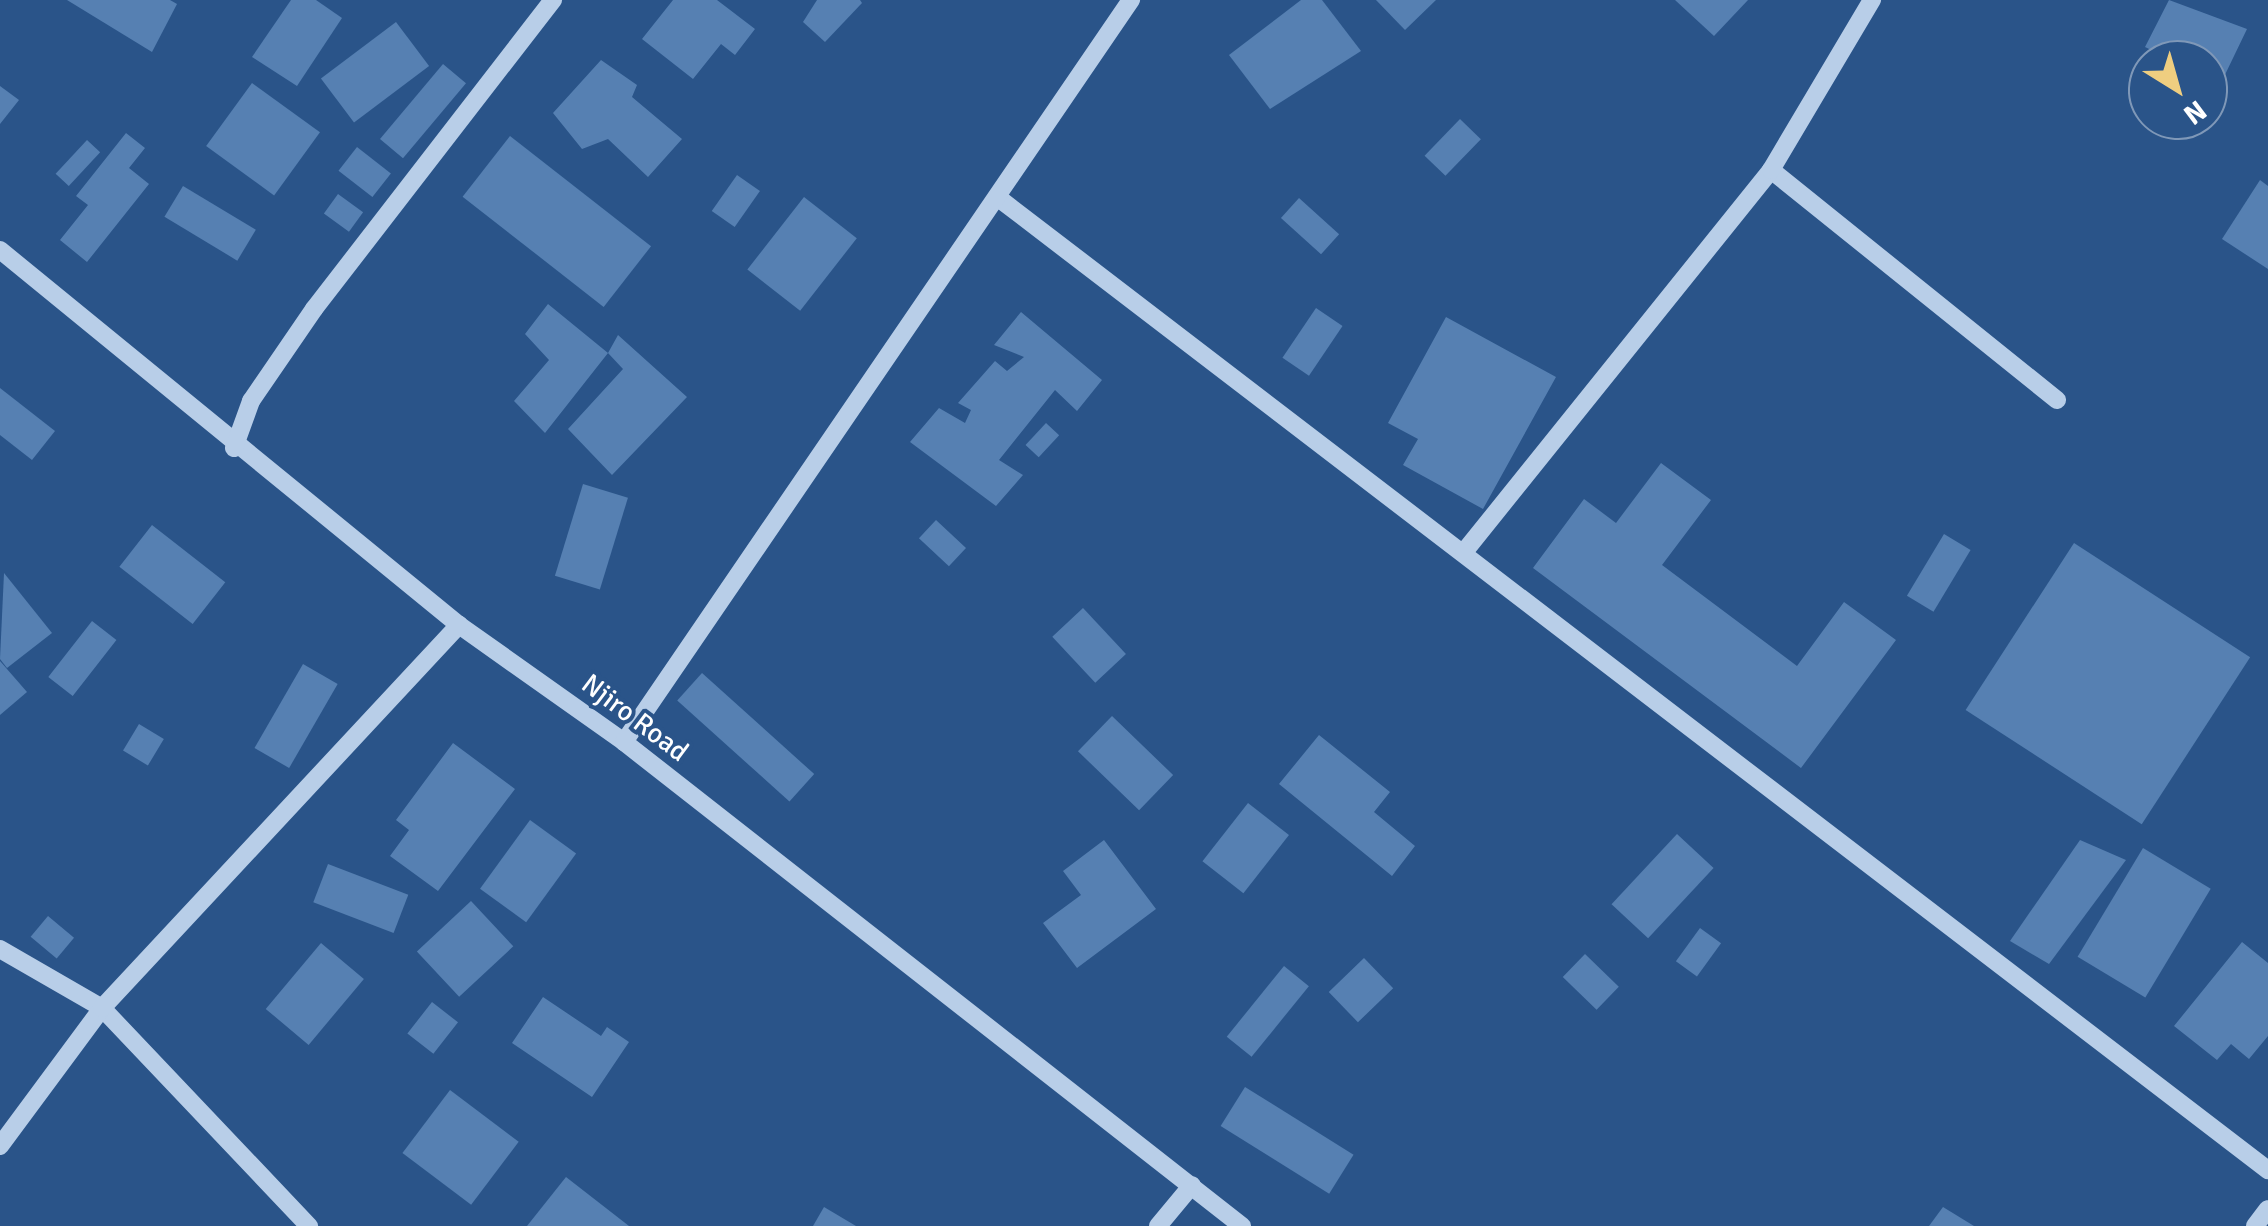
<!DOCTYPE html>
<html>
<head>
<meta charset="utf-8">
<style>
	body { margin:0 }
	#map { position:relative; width:2268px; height:1226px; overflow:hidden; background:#2a5489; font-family:Signika,sans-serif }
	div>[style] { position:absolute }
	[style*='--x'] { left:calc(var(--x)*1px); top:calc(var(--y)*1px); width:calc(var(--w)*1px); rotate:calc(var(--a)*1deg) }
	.building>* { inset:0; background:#5680b2; transform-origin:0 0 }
	.minor>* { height:18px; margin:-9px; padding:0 9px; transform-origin:9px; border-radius:9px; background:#b8cee8 }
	span { translate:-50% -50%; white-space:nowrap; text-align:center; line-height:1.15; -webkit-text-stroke:8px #2a5489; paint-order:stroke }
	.street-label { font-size:28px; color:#fff }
	.north { position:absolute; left:2128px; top:40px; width:100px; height:100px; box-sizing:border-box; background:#2a5489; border:2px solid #7f98b8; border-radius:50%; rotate:143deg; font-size:28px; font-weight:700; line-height:40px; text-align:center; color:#fff }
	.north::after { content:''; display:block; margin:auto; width:35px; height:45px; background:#efce80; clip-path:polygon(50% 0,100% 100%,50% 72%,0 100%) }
</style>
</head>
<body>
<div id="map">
	<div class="building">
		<i style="clip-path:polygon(67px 0,170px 0,177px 4px,152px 52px)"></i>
		<i style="clip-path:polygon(291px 0,316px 0,342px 18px,297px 86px,252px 57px)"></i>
		<i style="clip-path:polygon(673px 0,717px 0,755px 29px,735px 55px,721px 44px,693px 79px,642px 39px)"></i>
		<i style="clip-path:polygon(817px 0,860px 0,862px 3px,825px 42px,803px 22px)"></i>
		<i style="clip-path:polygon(1301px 0,1322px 0,1361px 51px,1270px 109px,1229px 55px)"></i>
		<i style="clip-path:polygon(1376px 0,1436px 0,1405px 30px)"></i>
		<i style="clip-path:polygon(1675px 0,1748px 0,1714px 36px)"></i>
		<i style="clip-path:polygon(2169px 0,2247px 29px,2221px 83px,2208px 77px,2208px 60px,2172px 60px,2145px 47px)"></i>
		<i style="left:396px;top:22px;width:55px;height:94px;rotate:53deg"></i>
		<i style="clip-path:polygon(601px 60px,637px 85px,632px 97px,682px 139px,648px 177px,608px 139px,582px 149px,553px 113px)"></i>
		<i style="left:443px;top:64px;width:30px;height:98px;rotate:40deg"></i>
		<i style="left:252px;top:83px;width:84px;height:78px;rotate:36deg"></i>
		<i style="clip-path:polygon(0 86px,19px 100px,0 124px)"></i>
		<i style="left:1460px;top:119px;width:29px;height:51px;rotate:44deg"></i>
		<i style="clip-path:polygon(126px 133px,145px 148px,129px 168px,149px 184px,87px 262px,60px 240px,88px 205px,76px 196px)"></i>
		<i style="left:510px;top:136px;width:179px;height:77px;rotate:38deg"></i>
		<i style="left:87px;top:140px;width:18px;height:46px;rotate:43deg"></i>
		<i style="left:357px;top:147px;width:43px;height:30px;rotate:38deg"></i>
		<i style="left:737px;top:175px;width:28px;height:44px;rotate:35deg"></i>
		<i style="clip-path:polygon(2260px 180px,2268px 186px,2268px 269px,2222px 239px)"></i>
		<i style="left:183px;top:186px;width:85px;height:36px;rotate:31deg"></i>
		<i style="left:338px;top:194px;width:31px;height:24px;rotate:36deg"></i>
		<i style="left:804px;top:197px;width:67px;height:92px;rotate:38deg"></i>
		<i style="left:1299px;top:198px;width:54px;height:27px;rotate:42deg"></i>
		<i style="clip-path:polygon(548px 304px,608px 353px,545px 433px,514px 401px,549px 360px,525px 334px)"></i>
		<i style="left:1316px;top:308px;width:32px;height:60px;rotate:34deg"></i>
		<i style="clip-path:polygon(1021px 312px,1102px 380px,1077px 411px,1055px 390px,999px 460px,1023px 475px,996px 506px,910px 442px,939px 408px,965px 423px,971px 410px,958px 403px,995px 361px,1007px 371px,1024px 357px,994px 345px)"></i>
		<i style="clip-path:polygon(1446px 317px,1556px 377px,1483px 509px,1403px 465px,1418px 439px,1388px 423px)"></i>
		<i style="clip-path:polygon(618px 335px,687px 397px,612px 475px,568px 429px,623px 369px,608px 353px)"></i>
		<i style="clip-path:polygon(0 388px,55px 431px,32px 460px,0 435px)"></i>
		<i style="left:1046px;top:423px;width:18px;height:30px;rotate:43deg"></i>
		<i style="clip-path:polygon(1661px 463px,1711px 500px,1662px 565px,1797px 666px,1844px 602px,1896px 640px,1801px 768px,1533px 568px,1584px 499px,1616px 523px)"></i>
		<i style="left:583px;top:484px;width:47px;height:96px;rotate:17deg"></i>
		<i style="left:936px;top:520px;width:41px;height:25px;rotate:43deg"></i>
		<i style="left:152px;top:525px;width:93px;height:53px;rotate:38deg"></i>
		<i style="left:1944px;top:534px;width:31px;height:72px;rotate:31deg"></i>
		<i style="left:2074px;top:543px;width:210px;height:199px;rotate:33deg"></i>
		<i style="clip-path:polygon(4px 573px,52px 633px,7px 668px,0 659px)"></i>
		<i style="left:1083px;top:608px;width:63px;height:42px;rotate:47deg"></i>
		<i style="left:92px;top:621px;width:31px;height:71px;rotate:38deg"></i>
		<i style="clip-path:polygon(0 661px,27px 692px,0 715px)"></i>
		<i style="left:303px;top:664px;width:40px;height:97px;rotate:30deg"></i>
		<i style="left:702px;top:673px;width:151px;height:37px;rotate:42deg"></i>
		<i style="left:1112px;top:716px;width:85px;height:49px;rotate:44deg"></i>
		<i style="left:139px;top:724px;width:29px;height:31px;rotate:31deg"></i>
		<i style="clip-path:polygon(1319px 735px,1390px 792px,1374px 812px,1415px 846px,1392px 876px,1279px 784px)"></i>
		<i style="clip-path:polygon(453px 743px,515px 789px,438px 891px,390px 856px,409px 830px,396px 820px)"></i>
		<i style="left:1248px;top:803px;width:52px;height:74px;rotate:38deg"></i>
		<i style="left:530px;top:820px;width:57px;height:85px;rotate:36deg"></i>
		<i style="left:1677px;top:834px;width:50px;height:96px;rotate:43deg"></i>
		<i style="clip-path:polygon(1104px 840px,1156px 909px,1077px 968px,1043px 923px,1081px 895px,1063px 871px)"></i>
		<i style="clip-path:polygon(2080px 840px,2126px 860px,2049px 964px,2010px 941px)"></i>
		<i style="left:2143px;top:848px;width:79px;height:127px;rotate:31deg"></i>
		<i style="left:328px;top:864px;width:86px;height:41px;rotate:21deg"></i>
		<i style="left:471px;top:901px;width:62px;height:74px;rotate:47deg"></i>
		<i style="left:48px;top:916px;width:34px;height:27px;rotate:40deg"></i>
		<i style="left:1700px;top:928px;width:26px;height:41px;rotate:36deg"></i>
		<i style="clip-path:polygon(2242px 942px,2268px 963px,2268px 1036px,2249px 1059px,2231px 1044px,2217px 1060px,2174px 1026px)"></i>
		<i style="left:321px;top:943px;width:56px;height:86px;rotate:40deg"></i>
		<i style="left:1585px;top:954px;width:47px;height:32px;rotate:44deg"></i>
		<i style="left:1364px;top:958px;width:42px;height:49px;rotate:46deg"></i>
		<i style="left:1284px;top:966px;width:32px;height:91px;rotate:39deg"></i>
		<i style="clip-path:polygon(543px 997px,601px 1036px,607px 1027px,629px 1042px,592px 1097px,512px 1043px)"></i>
		<i style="left:432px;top:1002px;width:33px;height:40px;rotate:38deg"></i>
		<i style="left:1245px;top:1087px;width:128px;height:46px;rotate:32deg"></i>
		<i style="left:450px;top:1090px;width:86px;height:79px;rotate:37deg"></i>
		<i style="clip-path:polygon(566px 1177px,629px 1226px,527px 1226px)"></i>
		<i style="clip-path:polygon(824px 1207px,856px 1226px,813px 1226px)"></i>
		<i style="clip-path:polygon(1943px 1207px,1974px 1226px,1929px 1226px)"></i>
	</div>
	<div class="minor">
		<i style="--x:1771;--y:170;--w:367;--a:38.8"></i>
		<i style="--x:1001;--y:200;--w:1596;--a:37.44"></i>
		<i style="--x:0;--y:250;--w:593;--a:39.25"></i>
		<i style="--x:459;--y:625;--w:202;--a:35.3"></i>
		<i style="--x:624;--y:742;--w:785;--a:38.07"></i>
		<i style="--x:234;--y:448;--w:50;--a:-70.1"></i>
		<i style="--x:251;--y:401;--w:112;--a:-55.6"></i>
		<i style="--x:314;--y:309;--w:391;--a:-52.3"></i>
		<i style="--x:1464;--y:552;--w:490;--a:-51.2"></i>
		<i style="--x:1771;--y:170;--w:198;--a:-59.3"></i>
		<i style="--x:624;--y:742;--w:899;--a:-55.66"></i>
		<i style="--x:0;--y:949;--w:118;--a:30"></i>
		<i style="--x:102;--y:1008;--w:301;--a:46.5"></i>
		<i style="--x:0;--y:1146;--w:172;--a:-53.5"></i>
		<i style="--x:102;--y:1008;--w:524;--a:-47.01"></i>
		<i style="--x:1158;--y:1226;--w:53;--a:-50.3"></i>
		<i style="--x:2255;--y:1226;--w:21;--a:-53"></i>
	</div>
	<div class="street-label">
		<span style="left:635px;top:718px;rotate:37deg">Njiro Road</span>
	</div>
	<div class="north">N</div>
</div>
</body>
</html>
